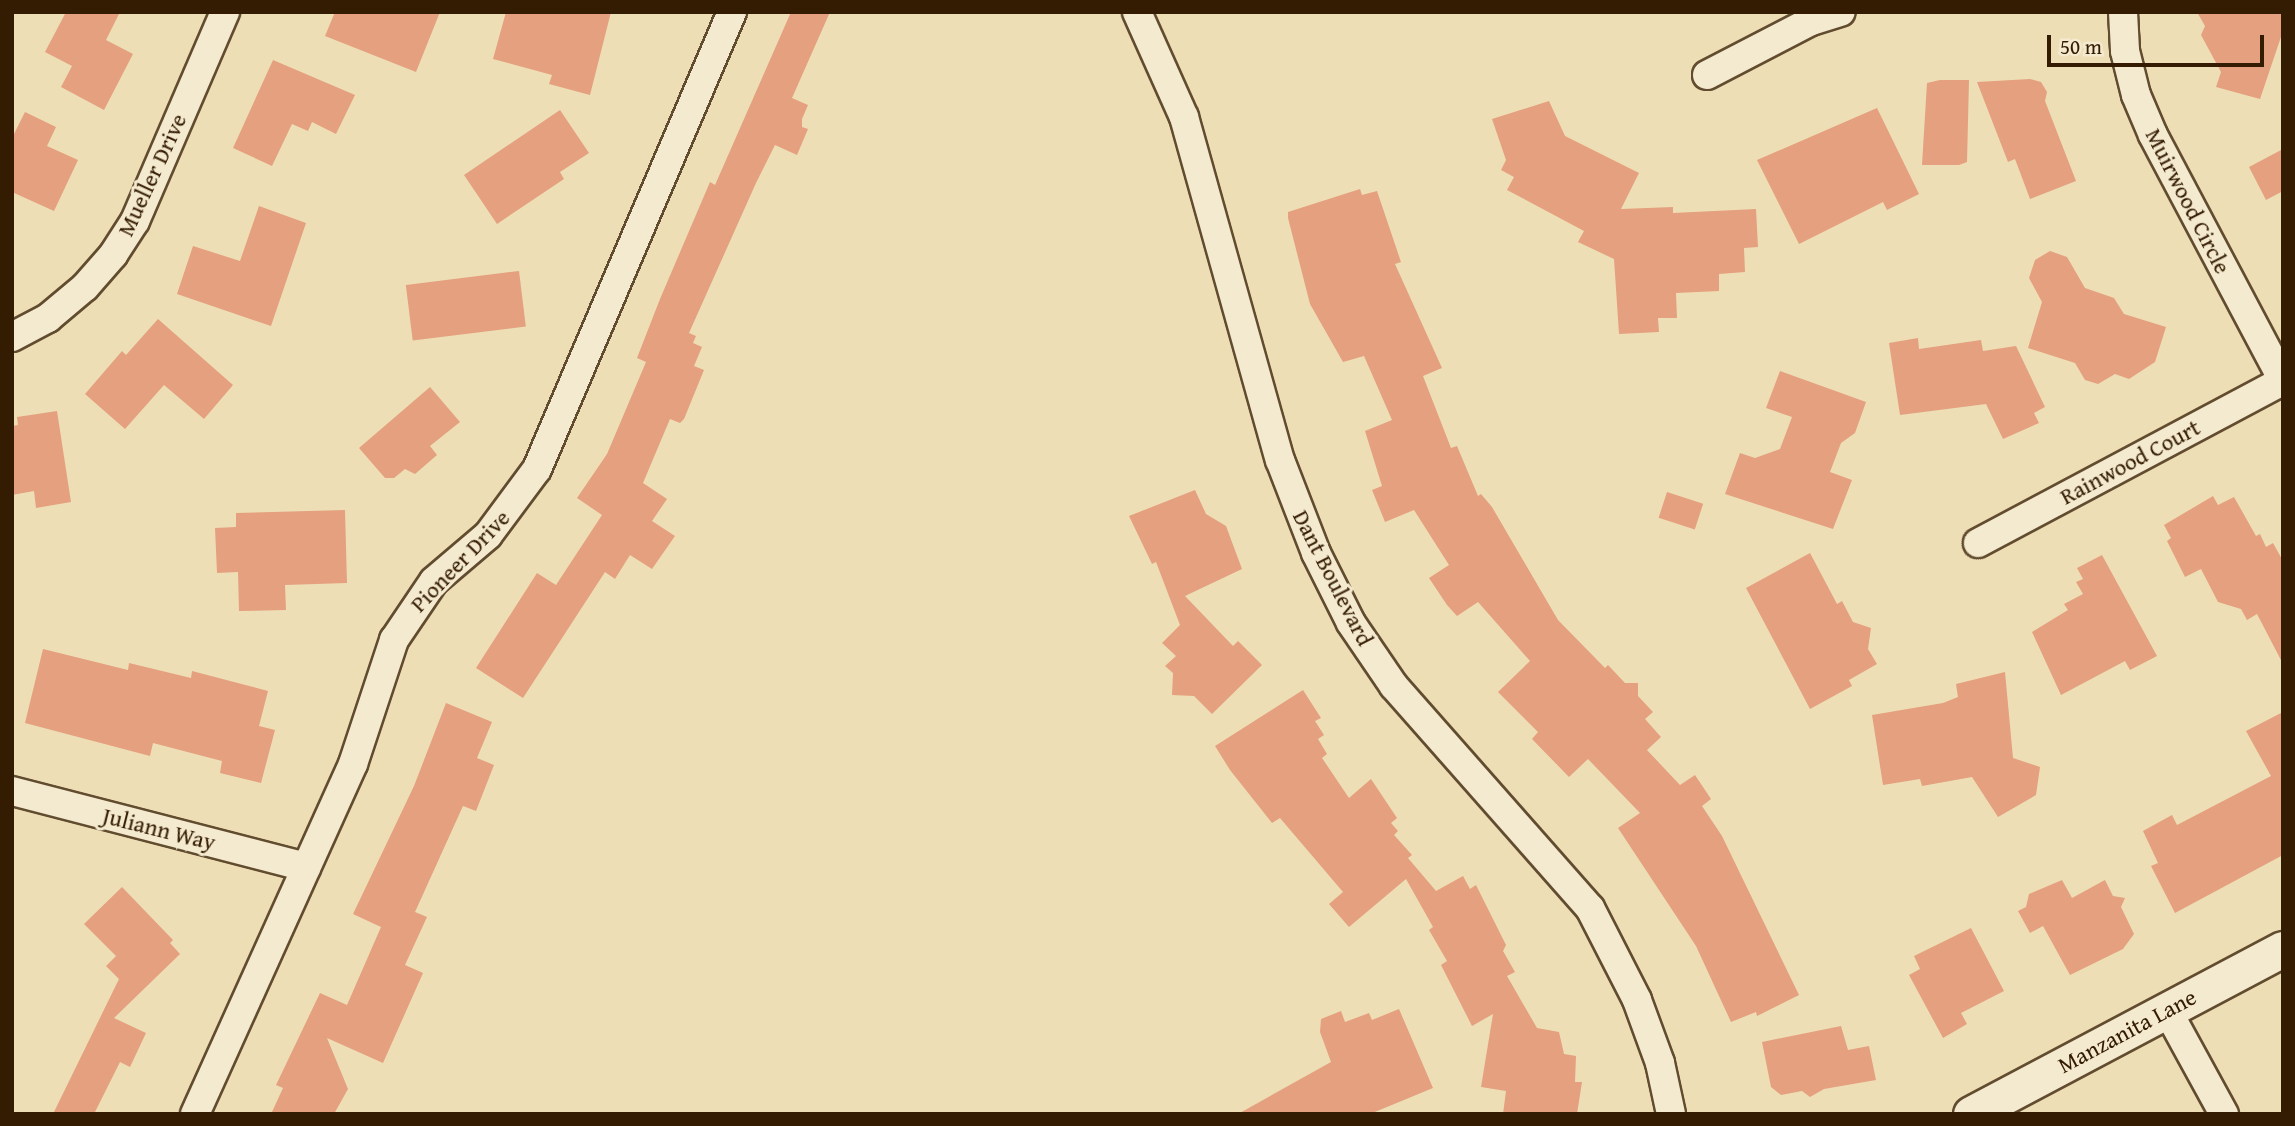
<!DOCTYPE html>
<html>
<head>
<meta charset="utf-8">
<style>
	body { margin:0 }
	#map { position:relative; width:2295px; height:1126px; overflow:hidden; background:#eedeb5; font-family:"Gentium Book Plus",serif }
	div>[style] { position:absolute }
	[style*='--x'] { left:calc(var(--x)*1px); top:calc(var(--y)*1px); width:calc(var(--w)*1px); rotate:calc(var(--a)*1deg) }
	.building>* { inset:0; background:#e4a07f; transform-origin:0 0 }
	.roads { filter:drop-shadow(2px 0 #624c2f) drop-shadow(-2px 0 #624c2f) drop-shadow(0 2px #624c2f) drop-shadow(0 -2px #624c2f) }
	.minor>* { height:28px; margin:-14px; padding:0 14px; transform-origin:14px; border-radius:14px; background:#f4eacf }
	.tertiary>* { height:35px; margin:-17.5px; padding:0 17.5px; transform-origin:17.5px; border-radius:17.5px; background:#f4eacf }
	span { translate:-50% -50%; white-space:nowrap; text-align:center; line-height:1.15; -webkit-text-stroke:6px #f4eacf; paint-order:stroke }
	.street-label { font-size:23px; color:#341c02 }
	.frame { position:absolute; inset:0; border:14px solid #341c02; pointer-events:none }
	.scale { position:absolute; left:2047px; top:35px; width:217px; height:32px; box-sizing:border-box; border:4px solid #341c02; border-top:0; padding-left:9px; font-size:21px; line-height:24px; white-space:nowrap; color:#341c02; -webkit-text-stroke:5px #f4eacf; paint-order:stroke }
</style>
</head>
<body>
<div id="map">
	<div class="building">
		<i style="clip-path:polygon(66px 12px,120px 12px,106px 40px,133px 54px,104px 110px,61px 87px,72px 66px,45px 52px)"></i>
		<i style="clip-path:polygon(335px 12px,440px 12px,416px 72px,325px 36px)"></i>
		<i style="clip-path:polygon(506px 12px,611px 12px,590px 95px,549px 84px,552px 75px,493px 59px)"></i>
		<i style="clip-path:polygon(791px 12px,830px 12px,792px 98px,808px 105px,802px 119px,802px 127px,808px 129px,797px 155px,775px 145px,756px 183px,689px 333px,696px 336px,693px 343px,702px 347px,694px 366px,704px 370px,684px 419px,680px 423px,670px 419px,643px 483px,667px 499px,652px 521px,675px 536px,652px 569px,630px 555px,615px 579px,605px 572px,523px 698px,476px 668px,537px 573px,556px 585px,602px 515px,577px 498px,607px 454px,646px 362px,637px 358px,660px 299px,710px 182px,715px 185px)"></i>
		<i style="clip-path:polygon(2197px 12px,2283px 12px,2283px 31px,2260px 99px,2216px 87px,2221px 72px,2201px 35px,2205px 26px)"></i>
		<i style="clip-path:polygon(273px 60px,355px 95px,336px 134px,312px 122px,308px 131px,292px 124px,272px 166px,233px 148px)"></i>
		<i style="clip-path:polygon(2030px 79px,2041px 82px,2047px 92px,2045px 101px,2076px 181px,2030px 199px,2015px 159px,2008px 162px,1977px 82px)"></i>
		<i style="clip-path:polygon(1940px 80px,1969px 80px,1967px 162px,1959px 165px,1922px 165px,1927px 83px)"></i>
		<i style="clip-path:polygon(1549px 101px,1565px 136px,1639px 173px,1621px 209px,1673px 207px,1673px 213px,1756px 209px,1758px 247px,1744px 248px,1745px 272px,1719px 274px,1719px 291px,1676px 293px,1677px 318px,1658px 318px,1659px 332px,1619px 334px,1614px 259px,1578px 242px,1584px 231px,1507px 190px,1514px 177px,1501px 170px,1506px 160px,1492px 119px)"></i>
		<i style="clip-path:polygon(1877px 108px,1919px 194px,1887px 210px,1883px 202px,1799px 244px,1757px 160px)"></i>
		<i style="clip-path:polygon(560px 110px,589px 153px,560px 172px,564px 179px,497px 224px,464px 175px)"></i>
		<i style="clip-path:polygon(25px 112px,56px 127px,47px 146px,78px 160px,54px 211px,12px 192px,12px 138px)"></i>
		<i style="clip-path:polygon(2283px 149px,2283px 191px,2266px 200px,2249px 167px)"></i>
		<i style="clip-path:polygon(1360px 189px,1362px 195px,1377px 191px,1401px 262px,1395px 264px,1442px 368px,1423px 376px,1451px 448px,1457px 446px,1478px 496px,1481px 494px,1492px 507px,1558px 620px,1605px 668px,1608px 665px,1625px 683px,1638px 683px,1638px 696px,1653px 712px,1645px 719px,1661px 737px,1647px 750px,1680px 785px,1695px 775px,1711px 799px,1702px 806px,1722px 836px,1799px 995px,1757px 1016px,1756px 1012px,1731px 1022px,1696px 946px,1618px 828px,1640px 813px,1588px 759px,1569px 777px,1532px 739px,1538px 732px,1498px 692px,1530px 661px,1478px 602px,1457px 616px,1447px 605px,1429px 578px,1449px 565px,1414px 510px,1385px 522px,1372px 490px,1382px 486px,1365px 431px,1392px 420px,1364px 356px,1343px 362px,1310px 304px,1288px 218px,1288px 212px)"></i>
		<i style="clip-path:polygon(259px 206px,306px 223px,271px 326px,177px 294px,193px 246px,240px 261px)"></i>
		<i style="clip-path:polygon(2050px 251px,2067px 257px,2085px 288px,2114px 298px,2124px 314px,2166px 327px,2155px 362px,2129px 379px,2115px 374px,2098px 384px,2085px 380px,2075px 363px,2028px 348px,2042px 302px,2029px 278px,2035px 260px)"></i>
		<i style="left:519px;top:271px;width:56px;height:114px;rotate:83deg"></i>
		<i style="clip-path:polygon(158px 319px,233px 385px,204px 419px,164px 385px,125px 429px,85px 394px,122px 351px,126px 355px)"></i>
		<i style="clip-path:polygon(1918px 338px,1919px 349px,1981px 340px,1983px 351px,2016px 346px,2045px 407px,2034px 413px,2039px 423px,2003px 439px,1986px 404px,1900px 415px,1889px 343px)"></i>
		<i style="clip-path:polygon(1780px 371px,1866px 402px,1855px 433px,1841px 443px,1830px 472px,1852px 480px,1833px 529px,1725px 494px,1740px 453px,1755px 458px,1780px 449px,1792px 417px,1766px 408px)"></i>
		<i style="clip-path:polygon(430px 387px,460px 422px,430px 446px,437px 455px,415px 474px,405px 469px,394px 478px,385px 478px,359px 448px)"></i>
		<i style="clip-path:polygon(57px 411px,71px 502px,36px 508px,34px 491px,12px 495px,12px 426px,18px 425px,17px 417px)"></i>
		<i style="clip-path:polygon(1195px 490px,1206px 514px,1226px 526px,1242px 569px,1185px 596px,1233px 646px,1238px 641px,1262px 665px,1212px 714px,1194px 696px,1172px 695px,1173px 673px,1165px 666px,1176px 656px,1162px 643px,1180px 625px,1156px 562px,1152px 564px,1129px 516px)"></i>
		<i style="left:1667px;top:492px;width:38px;height:27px;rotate:18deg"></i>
		<i style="clip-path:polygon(2213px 496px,2218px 505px,2234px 497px,2256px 536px,2260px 534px,2266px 547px,2273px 543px,2283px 561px,2283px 664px,2257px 614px,2247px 620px,2241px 609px,2218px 602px,2201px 569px,2185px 577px,2167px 541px,2171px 538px,2164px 525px)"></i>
		<i style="clip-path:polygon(345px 510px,347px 583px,285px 585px,286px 610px,239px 611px,238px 572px,217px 573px,215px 528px,236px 527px,236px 513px)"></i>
		<i style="clip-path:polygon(1810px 553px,1837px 604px,1842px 601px,1853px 622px,1871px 628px,1868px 649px,1877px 664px,1849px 680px,1852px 686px,1810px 709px,1746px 588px)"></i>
		<i style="clip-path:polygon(2102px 555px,2157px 656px,2130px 670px,2125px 661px,2061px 695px,2032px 632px,2068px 610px,2064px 604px,2083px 594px,2076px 582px,2083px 579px,2077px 568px)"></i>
		<i style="clip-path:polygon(43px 649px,128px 670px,129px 663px,191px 678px,192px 671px,268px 691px,259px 726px,275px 730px,261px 783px,220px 773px,222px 761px,153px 743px,150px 756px,25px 723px)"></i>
		<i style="clip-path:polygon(2005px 672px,2013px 758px,2040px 767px,2036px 795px,1998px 817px,1972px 777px,1922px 786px,1920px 779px,1883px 785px,1872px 715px,1943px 703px,1958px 697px,1956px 684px)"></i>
		<i style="clip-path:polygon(1303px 690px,1321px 718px,1315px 721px,1324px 735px,1318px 739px,1327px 754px,1322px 758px,1349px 798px,1371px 779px,1397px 818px,1391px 823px,1398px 831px,1394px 835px,1412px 855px,1408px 858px,1436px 891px,1463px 876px,1470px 889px,1476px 885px,1506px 945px,1503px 951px,1515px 972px,1507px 976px,1537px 1028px,1559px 1032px,1564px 1054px,1576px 1056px,1575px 1082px,1582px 1082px,1577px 1114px,1503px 1114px,1506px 1091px,1481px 1087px,1493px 1014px,1472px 1026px,1441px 965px,1447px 961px,1429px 930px,1433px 927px,1406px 879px,1349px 927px,1329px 904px,1343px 892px,1280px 818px,1272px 823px,1230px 770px,1215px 746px)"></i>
		<i style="clip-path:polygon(446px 703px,492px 722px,477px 758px,494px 765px,476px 811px,463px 806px,415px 912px,427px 917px,405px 965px,423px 973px,383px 1063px,327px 1038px,348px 1089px,334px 1114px,271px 1114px,283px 1088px,276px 1085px,320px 993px,347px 1005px,381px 927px,353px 914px,414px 786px)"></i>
		<i style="clip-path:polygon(2283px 712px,2283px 855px,2175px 913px,2151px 866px,2158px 863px,2143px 831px,2172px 815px,2177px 825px,2271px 776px,2246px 731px)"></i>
		<i style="clip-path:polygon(2062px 880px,2072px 898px,2105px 880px,2113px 896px,2125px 898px,2121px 907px,2134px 934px,2123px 949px,2070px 975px,2043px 926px,2030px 933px,2018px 911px,2026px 907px,2029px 894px)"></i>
		<i style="clip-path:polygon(122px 887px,173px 940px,170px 943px,180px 954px,114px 1018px,146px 1033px,130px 1067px,120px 1062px,94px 1114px,53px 1114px,119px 979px,106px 966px,116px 956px,84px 924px)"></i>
		<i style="clip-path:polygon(1971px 928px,2004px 991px,1961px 1013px,1967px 1024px,1943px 1038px,1909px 975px,1920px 969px,1914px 956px)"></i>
		<i style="clip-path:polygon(1399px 1009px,1433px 1088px,1370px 1114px,1238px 1114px,1331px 1062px,1320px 1032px,1321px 1019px,1341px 1011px,1345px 1022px,1369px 1013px,1372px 1020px)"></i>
		<i style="clip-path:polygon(1841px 1026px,1848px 1050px,1869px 1046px,1876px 1080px,1824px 1089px,1810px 1097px,1802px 1091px,1781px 1095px,1771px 1087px,1762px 1042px)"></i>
	</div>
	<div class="roads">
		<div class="minor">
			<i style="--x:1137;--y:12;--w:115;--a:65.9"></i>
			<i style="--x:1184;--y:117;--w:356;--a:74.4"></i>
			<i style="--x:1280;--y:460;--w:100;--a:68.8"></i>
			<i style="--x:1316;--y:553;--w:78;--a:63.4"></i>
			<i style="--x:1351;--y:623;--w:76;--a:55.7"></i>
			<i style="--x:1394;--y:686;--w:296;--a:48.6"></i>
			<i style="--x:1590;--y:908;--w:103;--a:62.9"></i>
			<i style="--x:1637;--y:1000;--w:67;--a:69.9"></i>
			<i style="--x:1660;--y:1063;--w:52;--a:77.8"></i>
			<i style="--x:2123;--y:12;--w:39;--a:87"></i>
			<i style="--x:2125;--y:51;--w:45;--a:76"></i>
			<i style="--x:2136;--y:95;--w:43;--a:67"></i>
			<i style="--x:2153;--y:135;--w:278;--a:62.1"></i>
			<i style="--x:1707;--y:75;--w:117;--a:-27.4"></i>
			<i style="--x:1811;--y:21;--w:31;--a:-17"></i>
			<i style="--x:12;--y:337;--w:41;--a:-27.8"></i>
			<i style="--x:48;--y:318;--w:48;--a:-40"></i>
			<i style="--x:85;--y:287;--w:43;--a:-48.8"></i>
			<i style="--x:113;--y:255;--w:40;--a:-57.1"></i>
			<i style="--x:135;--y:221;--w:228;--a:-66.7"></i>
			<i style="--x:1978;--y:543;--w:345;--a:-28"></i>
			<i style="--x:12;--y:791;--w:304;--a:14.5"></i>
			<i style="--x:2167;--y:1010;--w:119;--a:61.3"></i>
			<i style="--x:195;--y:1114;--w:384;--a:-65.7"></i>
			<i style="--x:353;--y:764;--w:131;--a:-71.7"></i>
			<i style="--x:394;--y:640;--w:71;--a:-55.9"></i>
			<i style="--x:434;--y:581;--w:71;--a:-40.4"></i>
			<i style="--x:488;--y:535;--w:82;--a:-53.4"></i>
			<i style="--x:537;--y:469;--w:497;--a:-66.9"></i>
		</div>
		<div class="tertiary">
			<i style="--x:1971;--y:1114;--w:353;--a:-27.9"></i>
		</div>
	</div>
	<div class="street-label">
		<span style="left:152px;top:175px;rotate:-65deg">Mueller Drive</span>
		<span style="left:2188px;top:201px;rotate:63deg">Muirwood Circle</span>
		<span style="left:2130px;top:462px;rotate:-28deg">Rainwood Court</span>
		<span style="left:460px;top:561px;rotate:-46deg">Pioneer Drive</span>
		<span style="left:1333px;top:578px;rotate:63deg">Dant Boulevard</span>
		<span style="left:159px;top:829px;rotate:14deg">Juliann Way</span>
		<span style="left:2127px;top:1031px;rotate:-28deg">Manzanita Lane</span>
	</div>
	<div class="frame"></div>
	<div class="scale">50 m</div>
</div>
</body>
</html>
